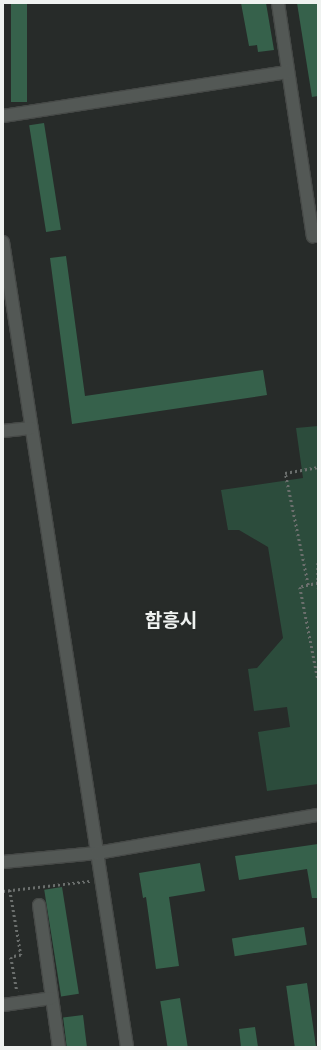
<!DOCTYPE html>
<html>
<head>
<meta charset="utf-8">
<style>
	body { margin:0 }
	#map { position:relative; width:321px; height:1050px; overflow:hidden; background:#272b29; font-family:"Fira Sans Condensed","Noto Sans KR",sans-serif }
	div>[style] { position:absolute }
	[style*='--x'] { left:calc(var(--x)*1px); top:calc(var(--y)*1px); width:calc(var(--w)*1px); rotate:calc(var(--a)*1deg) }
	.green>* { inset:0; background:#2c4c3c }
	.building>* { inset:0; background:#36614b; transform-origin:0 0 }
	.path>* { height:2.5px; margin-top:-1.25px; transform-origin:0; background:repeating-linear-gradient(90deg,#6b6f6d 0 2px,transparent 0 5px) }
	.roads { filter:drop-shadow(1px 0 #464947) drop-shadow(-1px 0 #464947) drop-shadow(0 1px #464947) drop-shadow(0 -1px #464947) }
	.minor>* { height:12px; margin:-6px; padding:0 6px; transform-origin:6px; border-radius:6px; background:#535855 }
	span { translate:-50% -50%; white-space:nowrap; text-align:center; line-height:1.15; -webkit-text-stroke:3px #272b29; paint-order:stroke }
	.town-label { font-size:19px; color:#eff2f0; font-weight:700 }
	.frame { position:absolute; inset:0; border:4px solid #eff2f0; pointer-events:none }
</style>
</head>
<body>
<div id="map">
	<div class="green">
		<i style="clip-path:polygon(318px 426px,318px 784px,267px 791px,258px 732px,290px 727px,287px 707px,254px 711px,248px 669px,257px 668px,283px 638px,268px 547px,239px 530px,228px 530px,221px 490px,303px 478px,296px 428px)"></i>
	</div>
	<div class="building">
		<i style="left:11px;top:3px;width:16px;height:99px"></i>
		<i style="clip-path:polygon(241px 3px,266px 3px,274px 50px,258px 52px,257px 45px,249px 46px)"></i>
		<i style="clip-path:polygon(297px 3px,318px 3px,318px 96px,312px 97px)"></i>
		<i style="left:44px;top:123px;width:108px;height:15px;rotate:81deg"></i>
		<i style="clip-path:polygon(66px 256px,85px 396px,263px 370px,267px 395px,72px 424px,50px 258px)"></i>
		<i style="clip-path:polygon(318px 844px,318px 898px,312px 898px,307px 869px,239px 880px,235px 856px)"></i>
		<i style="clip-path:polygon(200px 863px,205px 891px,169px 897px,179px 966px,156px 969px,146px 897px,143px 898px,139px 873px)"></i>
		<i style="left:62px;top:887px;width:108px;height:18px;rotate:81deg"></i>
		<i style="left:304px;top:927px;width:18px;height:73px;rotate:81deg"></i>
		<i style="left:307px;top:983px;width:65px;height:21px;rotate:82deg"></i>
		<i style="left:180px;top:998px;width:50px;height:20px;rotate:81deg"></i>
		<i style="left:83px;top:1015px;width:32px;height:20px;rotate:83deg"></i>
		<i style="clip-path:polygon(255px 1027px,258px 1047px,241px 1047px,239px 1029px)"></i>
	</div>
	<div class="path">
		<i style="--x:318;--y:563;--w:25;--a:90"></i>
		<i style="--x:318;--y:583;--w:18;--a:167"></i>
		<i style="--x:300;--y:587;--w:95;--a:79"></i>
		<i style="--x:308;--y:585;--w:114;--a:-101.6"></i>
		<i style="--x:285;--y:473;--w:34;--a:-10"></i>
		<i style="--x:10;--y:890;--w:66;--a:80.4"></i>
		<i style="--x:21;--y:955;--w:10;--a:169"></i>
		<i style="--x:11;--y:957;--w:35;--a:80"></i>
		<i style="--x:3;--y:891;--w:88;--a:-6.6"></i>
	</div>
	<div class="roads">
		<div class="minor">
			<i style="--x:278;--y:3;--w:236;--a:81.5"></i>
			<i style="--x:313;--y:236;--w:5;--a:0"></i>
			<i style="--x:3;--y:116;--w:288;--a:-8.8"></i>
			<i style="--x:3;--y:242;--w:814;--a:81.24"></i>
			<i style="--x:3;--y:431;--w:28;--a:-6"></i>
			<i style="--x:3;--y:862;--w:94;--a:-5.5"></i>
			<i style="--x:97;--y:853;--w:224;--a:-9.8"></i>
			<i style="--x:39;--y:905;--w:143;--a:82"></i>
			<i style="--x:3;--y:1005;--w:49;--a:-8.1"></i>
		</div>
	</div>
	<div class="town-label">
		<span style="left:171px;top:621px">함흥시</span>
	</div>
	<div class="frame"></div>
</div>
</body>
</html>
